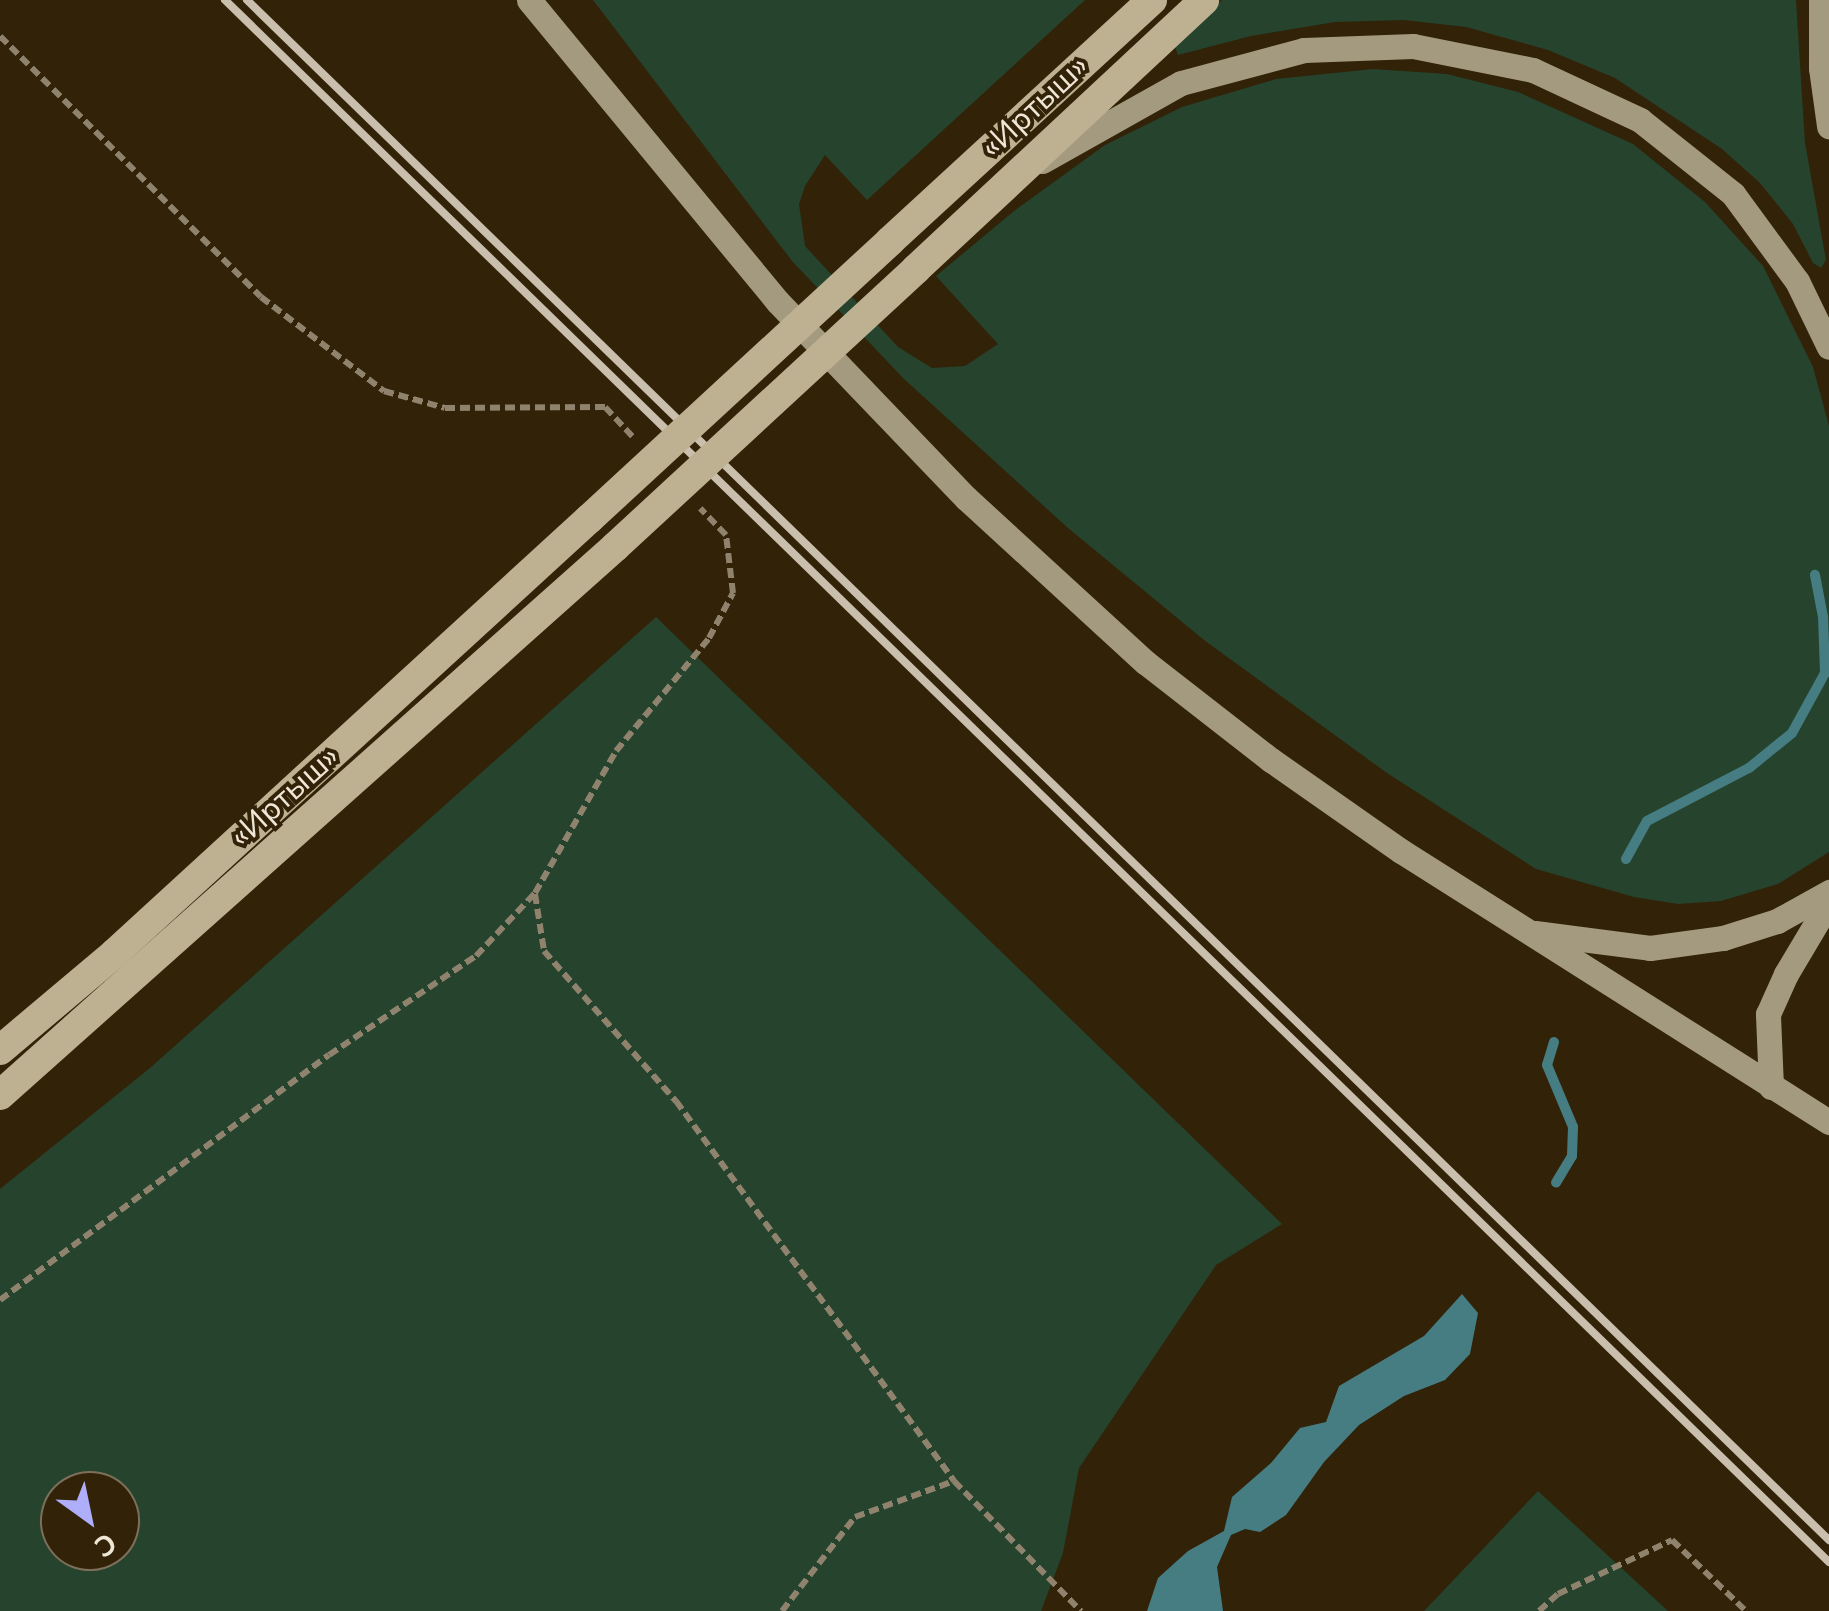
<!DOCTYPE html>
<html>
<head>
<meta charset="utf-8">
<style>
	body { margin:0 }
	#map { position:relative; width:1829px; height:1611px; overflow:hidden; background:#312208; font-family:"Nunito Sans",sans-serif }
	div>[style] { position:absolute }
	[style*='--x'] { left:calc(var(--x)*1px); top:calc(var(--y)*1px); width:calc(var(--w)*1px); rotate:calc(var(--a)*1deg) }
	.green>* { inset:0; background:#26432e }
	.water>* { inset:0; background:#457d82 }
	.stream>* { height:10px; margin:-5px; padding:0 5px; transform-origin:5px; border-radius:5px; background:#457d82 }
	.path>* { height:6px; margin-top:-3px; transform-origin:0; background:repeating-linear-gradient(90deg,#8f836e 0 10px,transparent 0 15px) }
	.major>* { height:25px; margin:-12.5px; padding:0 12.5px; transform-origin:12.5px; border-radius:12.5px; background:#a49a7f }
	.highway>* { height:30px; margin:-15px; padding:0 15px; transform-origin:15px; border-radius:15px; background:#bdb191 }
	.rail>* { height:8px; margin:-4px; padding:0 4px; transform-origin:4px; border-radius:4px; background:#cabfad }
	.highway-bridge>* { height:30px; margin:-15px; padding:0 15px; transform-origin:15px; border-radius:15px; background:#bdb191 }
	span { translate:-50% -50%; white-space:nowrap; text-align:center; line-height:1.15; -webkit-text-stroke:8px #312208; paint-order:stroke }
	.street-label { font-size:32px; color:#efe6d6 }
	.north { position:absolute; left:40px; top:1471px; width:100px; height:100px; box-sizing:border-box; background:#312208; border:2px solid #7d705a; border-radius:50%; rotate:147deg; font-size:28px; font-weight:700; line-height:40px; text-align:center; color:#efe6d6 }
	.north::after { content:''; display:block; margin:auto; width:35px; height:45px; background:#aeaefb; clip-path:polygon(50% 0,100% 100%,50% 72%,0 100%) }
</style>
</head>
<body>
<div id="map">
	<div class="green">
		<i style="clip-path:polygon(593px 0,1085px 0,867px 200px,825px 155px,805px 186px,799px 204px,805px 246px,898px 347px,932px 368px,965px 366px,998px 344px,936px 276px,1014px 211px,1105px 145px,1182px 107px,1276px 79px,1373px 69px,1447px 74px,1518px 92px,1633px 144px,1705px 202px,1763px 266px,1813px 367px,1829px 426px,1829px 852px,1778px 884px,1721px 901px,1678px 904px,1634px 897px,1536px 869px,1387px 773px,1204px 640px,1068px 528px,904px 379px,792px 261px)"></i>
		<i style="clip-path:polygon(1222px 0,1796px 0,1805px 143px,1826px 260px,1821px 268px,1813px 263px,1793px 224px,1760px 183px,1722px 149px,1615px 78px,1548px 50px,1466px 27px,1404px 20px,1335px 22px,1251px 36px,1178px 55px,1174px 44px)"></i>
		<i style="clip-path:polygon(evenodd,656px 617px,1282px 1224px,1216px 1265px,1079px 1468px,1063px 1553px,1041px 1611px,0 1611px,0 1189px,150px 1068px,656px 617px,60px 1491px,120px 1491px,120px 1551px,60px 1551px,60px 1491px)"></i>
		<i style="clip-path:polygon(1538px 1491px,1668px 1611px,1424px 1611px)"></i>
	</div>
	<div class="water">
		<i style="clip-path:polygon(1462px 1294px,1478px 1313px,1470px 1354px,1445px 1380px,1404px 1396px,1359px 1425px,1324px 1462px,1286px 1515px,1260px 1532px,1245px 1529px,1231px 1535px,1217px 1567px,1223px 1611px,1147px 1611px,1158px 1578px,1188px 1551px,1224px 1531px,1232px 1497px,1271px 1463px,1300px 1428px,1326px 1422px,1339px 1386px,1424px 1336px)"></i>
	</div>
	<div class="stream">
		<i style="--x:1626;--y:859;--w:43;--a:-61.1"></i>
		<i style="--x:1647;--y:821;--w:115;--a:-27.5"></i>
		<i style="--x:1749;--y:768;--w:55;--a:-39.1"></i>
		<i style="--x:1792;--y:733;--w:68;--a:-61.2"></i>
		<i style="--x:1825;--y:673;--w:56;--a:-92"></i>
		<i style="--x:1823;--y:617;--w:43;--a:-100.8"></i>
		<i style="--x:1554;--y:1042;--w:24;--a:107"></i>
		<i style="--x:1547;--y:1065;--w:67;--a:67.2"></i>
		<i style="--x:1573;--y:1127;--w:29;--a:92"></i>
		<i style="--x:1572;--y:1156;--w:31;--a:121"></i>
	</div>
	<div class="path">
		<i style="--x:0;--y:36;--w:369;--a:45"></i>
		<i style="--x:261;--y:297;--w:155;--a:37.4"></i>
		<i style="--x:384;--y:391;--w:63;--a:15.6"></i>
		<i style="--x:445;--y:408;--w:160;--a:-0.4"></i>
		<i style="--x:605;--y:407;--w:41;--a:47"></i>
		<i style="--x:535;--y:894;--w:58;--a:81"></i>
		<i style="--x:544;--y:951;--w:200;--a:48.7"></i>
		<i style="--x:676;--y:1101;--w:471;--a:53.8"></i>
		<i style="--x:954;--y:1481;--w:182;--a:45.7"></i>
		<i style="--x:0;--y:1300;--w:410;--a:-36.7"></i>
		<i style="--x:329;--y:1055;--w:177;--a:-34"></i>
		<i style="--x:476;--y:956;--w:86;--a:-46.9"></i>
		<i style="--x:535;--y:893;--w:163;--a:-60.3"></i>
		<i style="--x:616;--y:751;--w:146;--a:-50.5"></i>
		<i style="--x:709;--y:638;--w:51;--a:-61.9"></i>
		<i style="--x:733;--y:593;--w:58;--a:-96.9"></i>
		<i style="--x:726;--y:535;--w:37;--a:-134"></i>
		<i style="--x:782;--y:1611;--w:119;--a:-52.2"></i>
		<i style="--x:855;--y:1517;--w:105;--a:-20"></i>
		<i style="--x:1539;--y:1611;--w:25;--a:-42"></i>
		<i style="--x:1558;--y:1594;--w:126;--a:-25.3"></i>
		<i style="--x:1672;--y:1540;--w:103;--a:43.8"></i>
	</div>
	<div class="major">
		<i style="--x:529;--y:0;--w:391;--a:50.5"></i>
		<i style="--x:778;--y:302;--w:272;--a:46.2"></i>
		<i style="--x:966;--y:498;--w:243;--a:42.5"></i>
		<i style="--x:1145;--y:662;--w:160;--a:37.9"></i>
		<i style="--x:1271;--y:760;--w:159;--a:35"></i>
		<i style="--x:1401;--y:851;--w:507;--a:32.34"></i>
		<i style="--x:1821;--y:0;--w:68;--a:90"></i>
		<i style="--x:1821;--y:68;--w:59;--a:82.1"></i>
		<i style="--x:1042;--y:161;--w:159;--a:-29.3"></i>
		<i style="--x:1181;--y:83;--w:127;--a:-15"></i>
		<i style="--x:1304;--y:50;--w:109;--a:-2.1"></i>
		<i style="--x:1413;--y:46;--w:122;--a:11.3"></i>
		<i style="--x:1533;--y:70;--w:118;--a:25"></i>
		<i style="--x:1640;--y:120;--w:119;--a:38.5"></i>
		<i style="--x:1733;--y:194;--w:108;--a:53.7"></i>
		<i style="--x:1797;--y:281;--w:73;--a:64.1"></i>
		<i style="--x:1535;--y:933;--w:116;--a:7.4"></i>
		<i style="--x:1650;--y:948;--w:74;--a:-7.8"></i>
		<i style="--x:1723;--y:938;--w:57;--a:-17.5"></i>
		<i style="--x:1777;--y:921;--w:60;--a:-29.1"></i>
		<i style="--x:1771;--y:1087;--w:73;--a:-92.4"></i>
		<i style="--x:1768;--y:1014;--w:44;--a:-65.8"></i>
		<i style="--x:1786;--y:974;--w:84;--a:-59.2"></i>
	</div>
	<div class="highway">
		<i style="--x:890;--y:241;--w:356;--a:-42.6"></i>
		<i style="--x:916;--y:269;--w:394;--a:-43"></i>
		<i style="--x:0;--y:1050;--w:150;--a:-40.1"></i>
		<i style="--x:115;--y:953;--w:643;--a:-42.48"></i>
		<i style="--x:0;--y:1095;--w:824;--a:-41.7"></i>
	</div>
	<div class="rail">
		<i style="--x:225;--y:0;--w:2239;--a:44.24"></i>
		<i style="--x:247;--y:0;--w:2208;--a:44.23"></i>
	</div>
	<div class="highway-bridge">
		<i style="--x:589;--y:519;--w:410;--a:-42.7"></i>
		<i style="--x:615;--y:547;--w:410;--a:-42.7"></i>
	</div>
	<div class="street-label">
		<span style="left:1035px;top:107px;rotate:-43deg">«Иртыш»</span>
		<span style="left:285px;top:797px;rotate:-42deg">«Иртыш»</span>
	</div>
	<div class="north">С</div>
</div>
</body>
</html>
